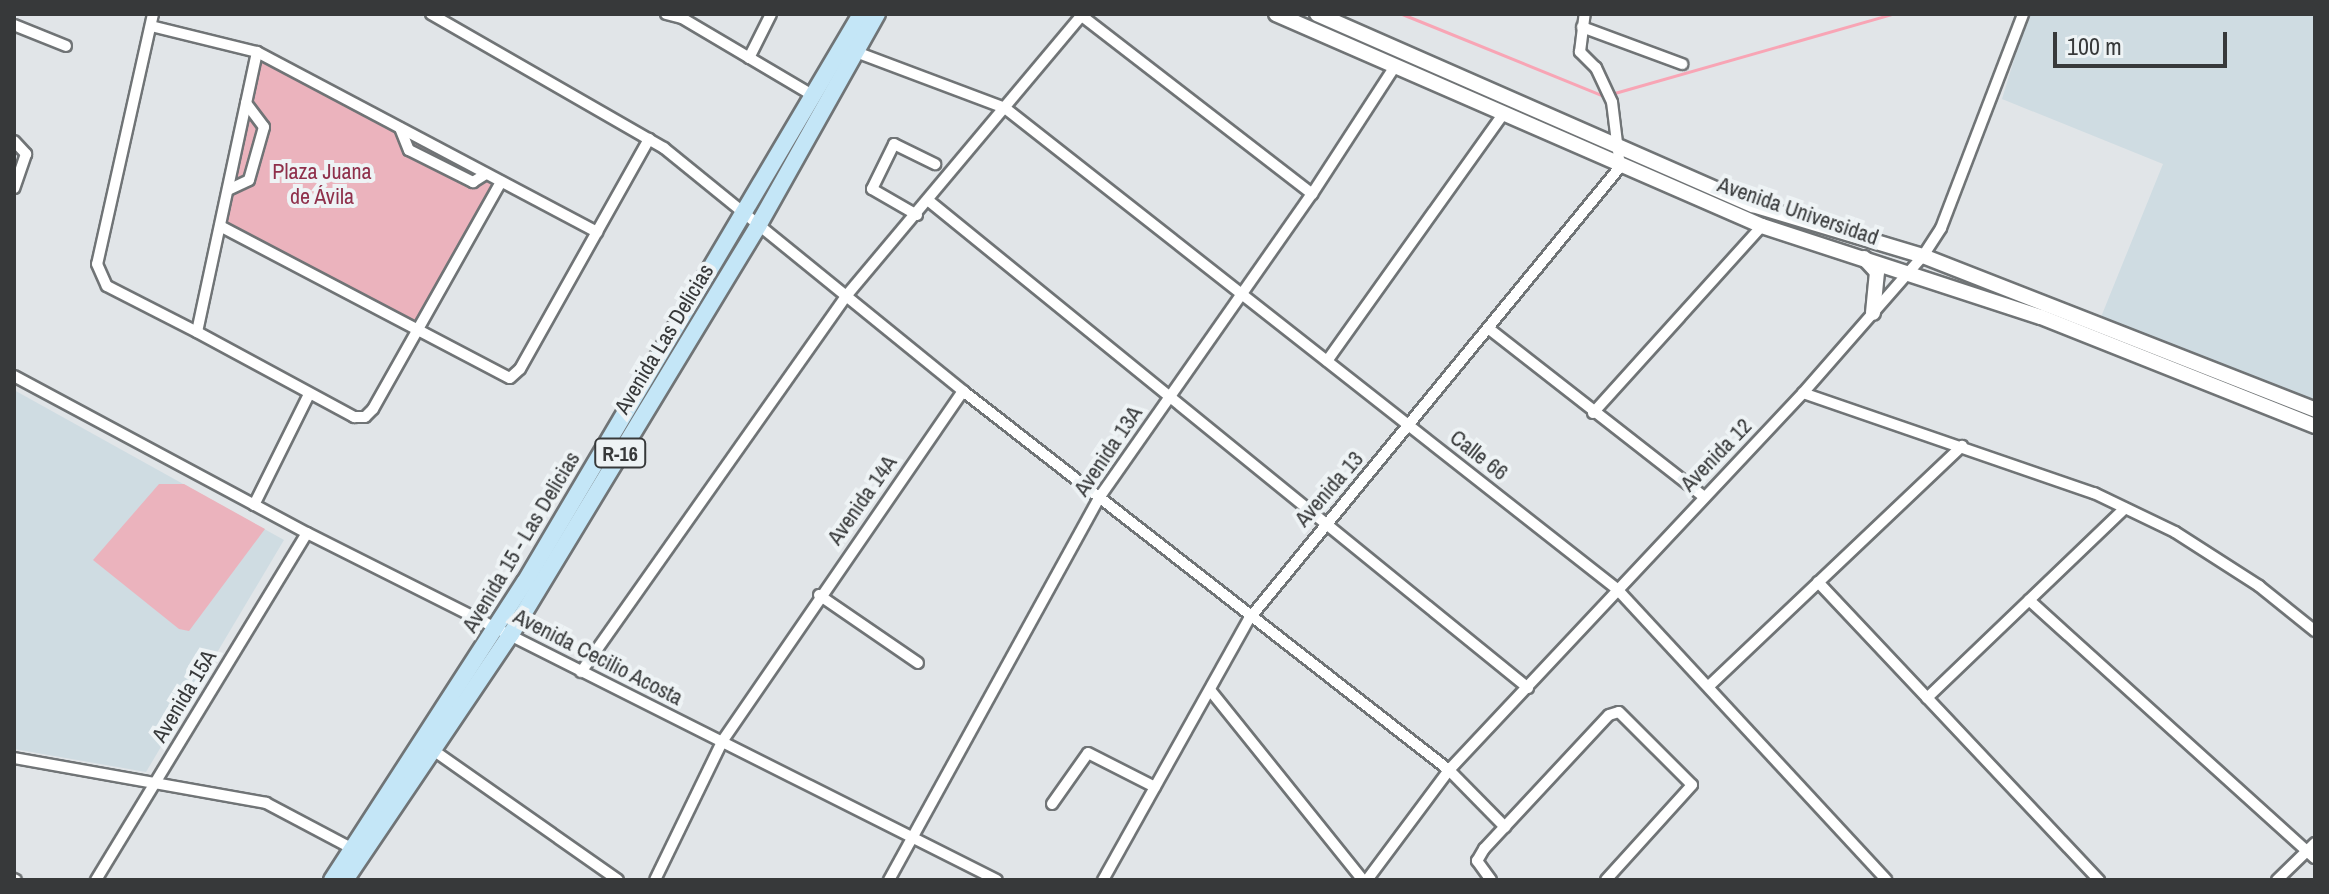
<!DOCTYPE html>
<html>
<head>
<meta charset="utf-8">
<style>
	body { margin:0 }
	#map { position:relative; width:2329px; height:894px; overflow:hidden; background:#e1e5e8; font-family:"Archivo Narrow",sans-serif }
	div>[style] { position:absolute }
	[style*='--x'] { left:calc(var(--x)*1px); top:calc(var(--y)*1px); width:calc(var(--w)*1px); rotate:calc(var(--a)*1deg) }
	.built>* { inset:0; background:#cfdce2 }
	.green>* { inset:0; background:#ebb3bd }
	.stream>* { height:3px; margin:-1.5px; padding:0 1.5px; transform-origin:1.5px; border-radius:1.5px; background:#f8a5b5 }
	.roads { filter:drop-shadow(2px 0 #707476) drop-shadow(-2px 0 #707476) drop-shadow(0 2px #707476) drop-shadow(0 -2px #707476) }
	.street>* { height:10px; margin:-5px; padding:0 5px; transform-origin:5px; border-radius:5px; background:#fff }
	.secondary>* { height:14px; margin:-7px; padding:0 7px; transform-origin:7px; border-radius:7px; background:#fff }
	.primary>* { height:16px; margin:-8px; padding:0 8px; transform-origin:8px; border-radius:8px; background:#c4e6f7 }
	span { translate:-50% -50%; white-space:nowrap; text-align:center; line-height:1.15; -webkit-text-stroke:8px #eef3f5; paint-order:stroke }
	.shield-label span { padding:2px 6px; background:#eef3f5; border:2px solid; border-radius:6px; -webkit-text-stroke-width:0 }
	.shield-label { font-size:20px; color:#37393a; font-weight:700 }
	.park-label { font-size:22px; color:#8f304b }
	.street-label { font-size:22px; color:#37393a }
	.frame { position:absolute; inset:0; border:16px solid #37393a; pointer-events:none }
	.scale { position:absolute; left:2053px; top:32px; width:174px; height:36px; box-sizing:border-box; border:4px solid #37393a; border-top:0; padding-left:10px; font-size:24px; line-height:28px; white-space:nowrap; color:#37393a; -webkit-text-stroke:6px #eef3f5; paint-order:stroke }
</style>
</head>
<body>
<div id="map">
	<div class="built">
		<i style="clip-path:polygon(2028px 14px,2315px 14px,2315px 404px,2101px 317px,2163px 164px,2002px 99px)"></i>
		<i style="clip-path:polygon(14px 390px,284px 540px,146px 772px,14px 749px)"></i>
	</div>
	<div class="green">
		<i style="clip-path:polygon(259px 56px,497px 183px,415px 326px,222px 224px)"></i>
		<i style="clip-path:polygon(159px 484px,184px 484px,265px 529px,189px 631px,179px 629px,93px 560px)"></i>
	</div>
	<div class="stream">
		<i style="--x:1402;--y:14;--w:218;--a:22.1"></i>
		<i style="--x:1604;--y:96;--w:298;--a:-15.9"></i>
	</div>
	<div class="roads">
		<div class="street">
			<i style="--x:153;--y:14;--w:256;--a:102.6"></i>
			<i style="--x:97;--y:264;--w:24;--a:66"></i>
			<i style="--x:107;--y:286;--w:101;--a:27.1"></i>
			<i style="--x:431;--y:14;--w:269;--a:29.9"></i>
			<i style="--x:664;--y:148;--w:385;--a:39.1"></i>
			<i style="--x:963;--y:391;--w:426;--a:124.5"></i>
			<i style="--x:722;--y:742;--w:153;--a:115.9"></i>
			<i style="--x:666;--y:14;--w:16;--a:14"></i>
			<i style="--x:682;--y:18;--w:153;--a:30.6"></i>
			<i style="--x:1082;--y:16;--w:291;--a:37.7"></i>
			<i style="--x:14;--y:25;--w:56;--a:22"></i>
			<i style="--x:151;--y:26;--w:109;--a:13.8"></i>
			<i style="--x:257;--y:52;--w:385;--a:27.9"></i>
			<i style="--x:1582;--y:27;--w:107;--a:20.3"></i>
			<i style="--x:257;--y:52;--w:286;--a:102.1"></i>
			<i style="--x:197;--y:332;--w:179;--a:28.4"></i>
			<i style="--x:354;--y:417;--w:11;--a:0"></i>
			<i style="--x:365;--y:417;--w:11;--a:-45"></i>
			<i style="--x:373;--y:409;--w:261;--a:-60.6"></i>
			<i style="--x:856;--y:52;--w:159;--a:20.6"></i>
			<i style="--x:1005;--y:108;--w:778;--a:38.17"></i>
			<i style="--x:1617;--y:589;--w:396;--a:47.2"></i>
			<i style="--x:749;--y:58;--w:49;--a:-63.4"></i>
			<i style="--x:400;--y:128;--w:24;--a:68"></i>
			<i style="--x:409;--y:150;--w:72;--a:26.6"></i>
			<i style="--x:473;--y:182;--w:15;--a:-32"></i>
			<i style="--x:14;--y:141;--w:18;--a:47"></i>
			<i style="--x:26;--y:154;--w:36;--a:109"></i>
			<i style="--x:228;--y:190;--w:23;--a:-25"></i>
			<i style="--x:249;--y:180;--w:55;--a:-74.2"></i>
			<i style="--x:264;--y:127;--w:30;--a:-127"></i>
			<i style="--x:929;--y:201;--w:772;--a:39.11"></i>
			<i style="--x:917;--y:215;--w:52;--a:-150"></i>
			<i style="--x:872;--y:189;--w:50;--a:-63.9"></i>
			<i style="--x:894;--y:144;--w:46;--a:26"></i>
			<i style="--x:220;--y:226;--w:327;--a:27.7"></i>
			<i style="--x:510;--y:378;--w:13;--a:-42"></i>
			<i style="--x:520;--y:369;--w:264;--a:-60.7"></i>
			<i style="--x:1488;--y:328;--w:274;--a:38"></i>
			<i style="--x:1327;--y:361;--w:303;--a:-54.5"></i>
			<i style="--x:14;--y:376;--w:332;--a:28.2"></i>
			<i style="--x:307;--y:533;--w:772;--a:26.7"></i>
			<i style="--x:963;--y:391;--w:616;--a:37.95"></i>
			<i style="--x:1449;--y:770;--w:80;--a:45.5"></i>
			<i style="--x:1803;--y:393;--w:308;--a:19"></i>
			<i style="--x:2094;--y:493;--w:90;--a:25.7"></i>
			<i style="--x:2175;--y:532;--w:100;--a:32.7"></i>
			<i style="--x:2259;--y:586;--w:72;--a:38.8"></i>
			<i style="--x:1593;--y:413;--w:252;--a:-47.9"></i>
			<i style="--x:254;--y:505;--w:124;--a:-63.6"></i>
			<i style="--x:1818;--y:582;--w:410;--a:46.7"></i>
			<i style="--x:819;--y:595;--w:120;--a:34.5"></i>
			<i style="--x:2029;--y:600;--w:385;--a:42.1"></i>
			<i style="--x:581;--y:672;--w:461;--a:-54.8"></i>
			<i style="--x:847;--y:295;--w:367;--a:-50"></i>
			<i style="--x:1709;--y:686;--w:349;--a:-43.5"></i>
			<i style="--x:1210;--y:690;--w:244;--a:51.2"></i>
			<i style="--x:1927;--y:698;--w:274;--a:-43.8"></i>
			<i style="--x:433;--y:750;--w:226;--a:35.1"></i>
			<i style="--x:14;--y:758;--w:256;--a:10.1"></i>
			<i style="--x:266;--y:803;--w:98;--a:27.9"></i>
			<i style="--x:1052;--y:804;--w:62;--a:-54.8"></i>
			<i style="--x:1088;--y:753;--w:75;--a:26.9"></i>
			<i style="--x:14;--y:879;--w:2;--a:27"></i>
			<i style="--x:96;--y:880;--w:406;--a:-58.7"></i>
			<i style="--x:889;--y:880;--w:440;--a:-61.2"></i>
			<i style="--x:1101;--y:495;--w:368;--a:-55"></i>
			<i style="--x:1312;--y:194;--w:153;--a:-57"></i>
			<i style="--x:1103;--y:880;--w:299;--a:-60.8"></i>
			<i style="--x:1249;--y:619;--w:585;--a:-50.62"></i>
			<i style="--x:1620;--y:167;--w:65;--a:-97"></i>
			<i style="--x:1612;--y:102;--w:38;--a:-115"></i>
			<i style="--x:1596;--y:68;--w:23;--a:-135"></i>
			<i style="--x:1580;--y:52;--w:38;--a:-83"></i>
			<i style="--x:1367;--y:880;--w:137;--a:-53.3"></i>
			<i style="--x:1449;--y:770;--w:517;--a:-46.8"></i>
			<i style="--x:1803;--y:393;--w:182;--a:-48.8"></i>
			<i style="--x:1923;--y:256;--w:33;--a:-57"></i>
			<i style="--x:1941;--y:228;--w:229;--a:-69"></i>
			<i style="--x:1491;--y:880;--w:24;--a:-126"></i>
			<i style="--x:1477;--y:861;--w:14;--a:-60"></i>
			<i style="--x:1484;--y:849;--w:183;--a:-47"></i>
			<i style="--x:1609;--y:715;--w:10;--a:-17"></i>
			<i style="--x:1619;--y:712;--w:103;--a:45"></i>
			<i style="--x:1692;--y:785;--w:128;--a:132.2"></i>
			<i style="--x:2277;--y:880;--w:53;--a:-44.2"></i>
		</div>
		<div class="secondary">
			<i style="--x:1276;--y:14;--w:530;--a:23.57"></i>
			<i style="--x:1762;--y:226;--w:293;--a:18.1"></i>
			<i style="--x:2041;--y:317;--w:295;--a:21.7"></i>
			<i style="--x:1317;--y:14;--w:476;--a:23.7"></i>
			<i style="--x:1753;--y:205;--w:177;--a:16.7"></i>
			<i style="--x:1923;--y:256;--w:421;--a:21.4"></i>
			<i style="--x:1864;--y:258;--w:19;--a:47"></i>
			<i style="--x:1877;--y:272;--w:41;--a:95.6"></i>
		</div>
		<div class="primary">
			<i style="--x:332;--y:880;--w:355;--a:-57.1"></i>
			<i style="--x:525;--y:582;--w:660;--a:-59.39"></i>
			<i style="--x:345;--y:880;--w:297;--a:-56"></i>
			<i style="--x:511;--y:634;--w:479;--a:-58.8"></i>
			<i style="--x:759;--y:224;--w:241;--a:-60.7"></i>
		</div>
	</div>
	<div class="shield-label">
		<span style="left:620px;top:453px">R-16</span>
	</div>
	<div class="park-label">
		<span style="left:322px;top:184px">Plaza Juana<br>de Ávila</span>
	</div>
	<div class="street-label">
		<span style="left:1798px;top:211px;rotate:19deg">Avenida Universidad</span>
		<span style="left:664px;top:339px;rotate:-59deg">Avenida Las Delicias</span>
		<span style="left:1108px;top:451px;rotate:-56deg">Avenida 13A</span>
		<span style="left:1479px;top:455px;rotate:38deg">Calle 66</span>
		<span style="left:1716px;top:455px;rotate:-46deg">Avenida 12</span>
		<span style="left:1329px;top:489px;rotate:-49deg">Avenida 13</span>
		<span style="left:862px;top:500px;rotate:-55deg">Avenida 14A</span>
		<span style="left:521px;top:542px;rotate:-59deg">Avenida 15 - Las Delicias</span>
		<span style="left:598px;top:657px;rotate:27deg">Avenida Cecilio Acosta</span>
		<span style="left:184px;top:696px;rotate:-59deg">Avenida 15A</span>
	</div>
	<div class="frame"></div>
	<div class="scale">100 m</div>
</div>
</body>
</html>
